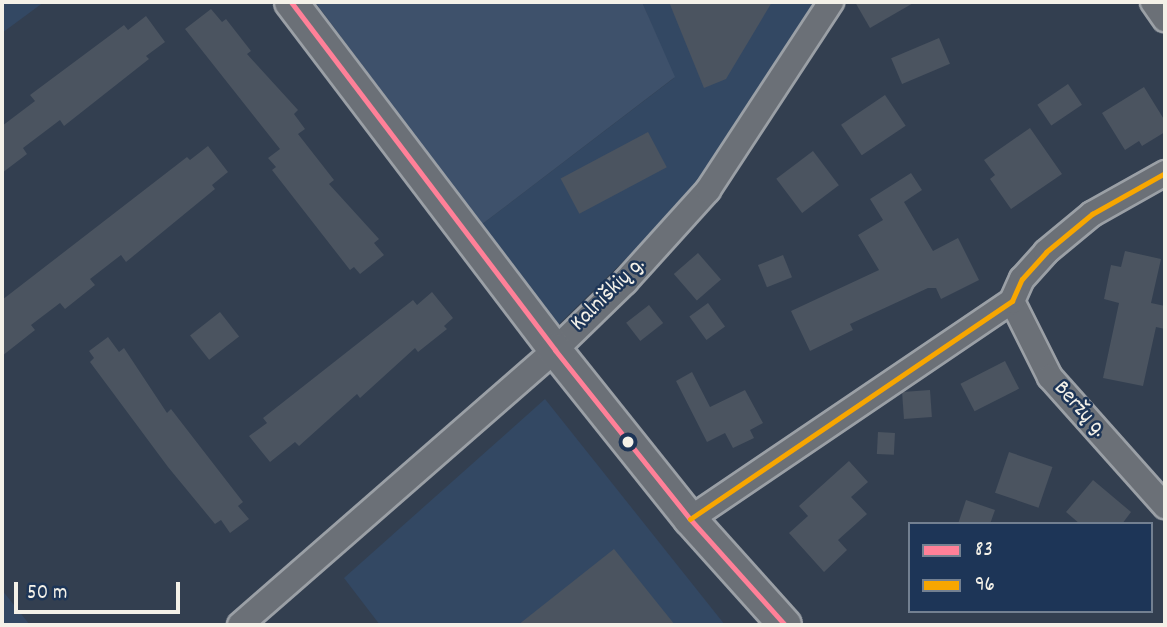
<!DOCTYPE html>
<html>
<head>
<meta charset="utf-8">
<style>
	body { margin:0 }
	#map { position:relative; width:1167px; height:627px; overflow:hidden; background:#333f50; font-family:Dekko,sans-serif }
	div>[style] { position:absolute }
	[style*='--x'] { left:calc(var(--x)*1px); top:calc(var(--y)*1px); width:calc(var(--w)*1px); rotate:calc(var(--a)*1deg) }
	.built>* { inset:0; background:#334863 }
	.green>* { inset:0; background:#3e516b }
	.building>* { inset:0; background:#4b5460; transform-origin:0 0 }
	.roads { filter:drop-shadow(2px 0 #9ba0a6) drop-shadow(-2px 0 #9ba0a6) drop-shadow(0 2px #9ba0a6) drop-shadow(0 -2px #9ba0a6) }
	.minor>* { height:24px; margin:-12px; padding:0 12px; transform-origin:12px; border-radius:12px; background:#6b7077 }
	.tertiary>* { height:32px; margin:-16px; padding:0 16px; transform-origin:16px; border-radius:16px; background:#6b7077 }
	.bus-1>* { height:5px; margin:-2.5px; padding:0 2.5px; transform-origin:2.5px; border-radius:2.5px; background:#ff8098 }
	.bus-2>* { height:5px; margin:-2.5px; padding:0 2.5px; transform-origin:2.5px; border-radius:2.5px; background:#f7a600 }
	.dots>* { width:19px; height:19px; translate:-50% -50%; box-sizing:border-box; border:4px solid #1d3557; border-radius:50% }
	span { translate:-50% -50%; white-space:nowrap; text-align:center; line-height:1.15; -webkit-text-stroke:5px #1d3557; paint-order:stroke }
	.street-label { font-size:23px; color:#f4f1e8 }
	.frame { position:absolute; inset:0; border:4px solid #f4f1e8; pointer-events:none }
	.legend { position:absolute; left:908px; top:522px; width:245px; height:91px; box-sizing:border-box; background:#1d3557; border:2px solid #738091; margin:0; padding:9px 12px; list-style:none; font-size:21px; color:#f4f1e8 }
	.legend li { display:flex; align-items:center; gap:14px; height:35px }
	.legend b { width:35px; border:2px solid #738091 }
	.scale { position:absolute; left:14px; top:582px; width:166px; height:32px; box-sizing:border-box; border:4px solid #f4f1e8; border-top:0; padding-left:9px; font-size:21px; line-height:24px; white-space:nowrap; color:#f4f1e8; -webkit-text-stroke:5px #1d3557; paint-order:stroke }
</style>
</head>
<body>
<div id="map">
	<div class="built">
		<i style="clip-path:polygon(2px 2px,44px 2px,2px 33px)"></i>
		<i style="clip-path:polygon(642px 2px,817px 2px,691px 195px,556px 327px,481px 225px,674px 78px)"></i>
		<i style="clip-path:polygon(545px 399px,725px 625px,380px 625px,344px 578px)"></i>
		<i style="clip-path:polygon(2px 590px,30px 625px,2px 625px)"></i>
	</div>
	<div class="green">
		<i style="clip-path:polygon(315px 2px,642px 2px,675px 77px,481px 225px)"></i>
	</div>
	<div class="building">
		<i style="clip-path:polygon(669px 2px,772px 2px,726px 79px,704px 88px)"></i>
		<i style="clip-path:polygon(855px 2px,915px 2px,870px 28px)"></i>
		<i style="clip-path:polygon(211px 9px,222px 22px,226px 19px,251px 51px,247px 54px,298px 110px,294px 114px,305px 129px,298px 134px,334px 180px,329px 184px,379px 239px,374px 243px,384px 255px,360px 274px,354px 267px,350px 270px,272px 170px,276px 167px,268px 158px,280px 149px,185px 29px)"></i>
		<i style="clip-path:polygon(146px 16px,165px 42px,146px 56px,149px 59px,64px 126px,60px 120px,23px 148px,27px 154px,2px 173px,2px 126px,35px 101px,30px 95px,124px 25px,128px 30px)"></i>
		<i style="left:939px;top:38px;width:28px;height:52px;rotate:67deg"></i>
		<i style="left:1068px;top:84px;width:25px;height:37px;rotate:56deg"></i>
		<i style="clip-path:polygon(1144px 87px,1165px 121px,1165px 132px,1142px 146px,1139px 141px,1125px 150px,1102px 113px)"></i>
		<i style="left:885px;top:95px;width:37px;height:53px;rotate:56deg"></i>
		<i style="clip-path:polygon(1030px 128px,1062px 174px,1011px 209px,990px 179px,995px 175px,984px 160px)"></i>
		<i style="left:648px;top:132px;width:40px;height:99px;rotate:62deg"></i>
		<i style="clip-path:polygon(208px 146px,228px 172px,212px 185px,215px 189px,126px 262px,121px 255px,90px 279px,95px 285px,65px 309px,60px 303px,31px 325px,35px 330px,2px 356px,2px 300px,187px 157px,190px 160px)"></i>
		<i style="left:813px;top:151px;width:43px;height:46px;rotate:53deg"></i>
		<i style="clip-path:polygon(911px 173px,922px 190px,904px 202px,933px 251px,958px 238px,979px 280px,941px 299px,936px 288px,928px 288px,850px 324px,853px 330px,810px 351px,791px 311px,879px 270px,858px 235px,883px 220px,870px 199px)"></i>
		<i style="clip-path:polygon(1125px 251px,1161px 259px,1151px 303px,1165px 306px,1165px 329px,1156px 327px,1143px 386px,1103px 378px,1119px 303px,1104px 299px,1111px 265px,1121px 267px)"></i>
		<i style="left:698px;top:253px;width:35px;height:32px;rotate:49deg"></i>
		<i style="left:783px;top:255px;width:24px;height:27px;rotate:68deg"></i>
		<i style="clip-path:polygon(432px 292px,453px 318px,444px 326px,447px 329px,418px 352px,415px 348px,360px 398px,357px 394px,299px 446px,295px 442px,270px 462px,249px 436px,267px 423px,263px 418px,413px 300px,417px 305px)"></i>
		<i style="left:708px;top:303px;width:29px;height:23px;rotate:54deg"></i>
		<i style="left:649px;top:305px;width:23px;height:29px;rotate:52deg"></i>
		<i style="left:220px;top:312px;width:31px;height:38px;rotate:52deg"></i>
		<i style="clip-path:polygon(108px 337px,119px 352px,124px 348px,167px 413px,171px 409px,243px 502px,238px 506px,249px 519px,230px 533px,221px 520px,215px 524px,168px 467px,90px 362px,94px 358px,89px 351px)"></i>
		<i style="left:1005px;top:361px;width:31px;height:50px;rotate:63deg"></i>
		<i style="clip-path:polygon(692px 372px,710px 407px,745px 390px,763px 423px,750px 430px,754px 438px,733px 448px,725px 433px,707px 442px,676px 381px)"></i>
		<i style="left:930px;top:390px;width:27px;height:28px;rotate:86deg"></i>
		<i style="left:878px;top:432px;width:17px;height:22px;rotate:3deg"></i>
		<i style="left:1009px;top:452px;width:46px;height:43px;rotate:19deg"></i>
		<i style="clip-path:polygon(849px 461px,868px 482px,851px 497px,867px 514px,838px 540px,847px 550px,824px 572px,789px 533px,808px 516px,799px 506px)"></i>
		<i style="clip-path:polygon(1093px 480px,1131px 512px,1122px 524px,1080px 524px,1066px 512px)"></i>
		<i style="clip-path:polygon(966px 500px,995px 510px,990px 524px,958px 524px)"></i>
		<i style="clip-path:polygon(614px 549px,675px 625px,518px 625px)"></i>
	</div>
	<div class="roads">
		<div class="minor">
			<i style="--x:1153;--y:2;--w:21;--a:55"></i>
			<i style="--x:1012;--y:301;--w:85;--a:63.4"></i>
			<i style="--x:1050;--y:377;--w:173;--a:48.3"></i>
			<i style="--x:690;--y:519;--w:389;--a:-34.1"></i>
			<i style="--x:1012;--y:301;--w:24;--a:-66"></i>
			<i style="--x:1022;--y:279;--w:36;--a:-48"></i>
			<i style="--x:1046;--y:252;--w:60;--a:-39.6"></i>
			<i style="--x:1092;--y:214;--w:84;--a:-29.3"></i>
			<i style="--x:240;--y:625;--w:418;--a:-41.1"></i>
			<i style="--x:555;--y:350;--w:98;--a:-44.2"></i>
			<i style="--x:625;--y:282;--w:124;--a:-47.9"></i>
			<i style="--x:708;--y:190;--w:225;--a:-56.8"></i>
		</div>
		<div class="tertiary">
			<i style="--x:291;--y:2;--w:437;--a:52.8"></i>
			<i style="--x:555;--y:350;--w:216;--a:51.4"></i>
			<i style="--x:690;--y:519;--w:142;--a:48.1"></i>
		</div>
	</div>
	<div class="bus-1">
		<i style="--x:291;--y:2;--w:437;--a:52.8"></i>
		<i style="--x:555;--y:350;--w:216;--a:51.4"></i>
		<i style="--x:690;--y:519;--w:142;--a:48.1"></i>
	</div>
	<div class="bus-2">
		<i style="--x:690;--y:519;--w:389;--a:-34.1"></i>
		<i style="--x:1012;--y:301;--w:24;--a:-66"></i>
		<i style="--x:1022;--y:279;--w:36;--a:-48"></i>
		<i style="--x:1046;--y:252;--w:60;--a:-39.6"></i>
		<i style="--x:1092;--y:214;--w:84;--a:-29.3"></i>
	</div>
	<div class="dots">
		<i style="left:628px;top:442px;background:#f4f1e8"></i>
	</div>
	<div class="street-label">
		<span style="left:609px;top:295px;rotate:-45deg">Kalniškių g.</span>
		<span style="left:1079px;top:410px;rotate:48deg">Beržų g.</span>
	</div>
	<div class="frame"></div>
	<ul class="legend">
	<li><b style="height:9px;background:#ff8098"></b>83</li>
	<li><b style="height:9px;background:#f7a600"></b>96</li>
	</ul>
	<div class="scale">50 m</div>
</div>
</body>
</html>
